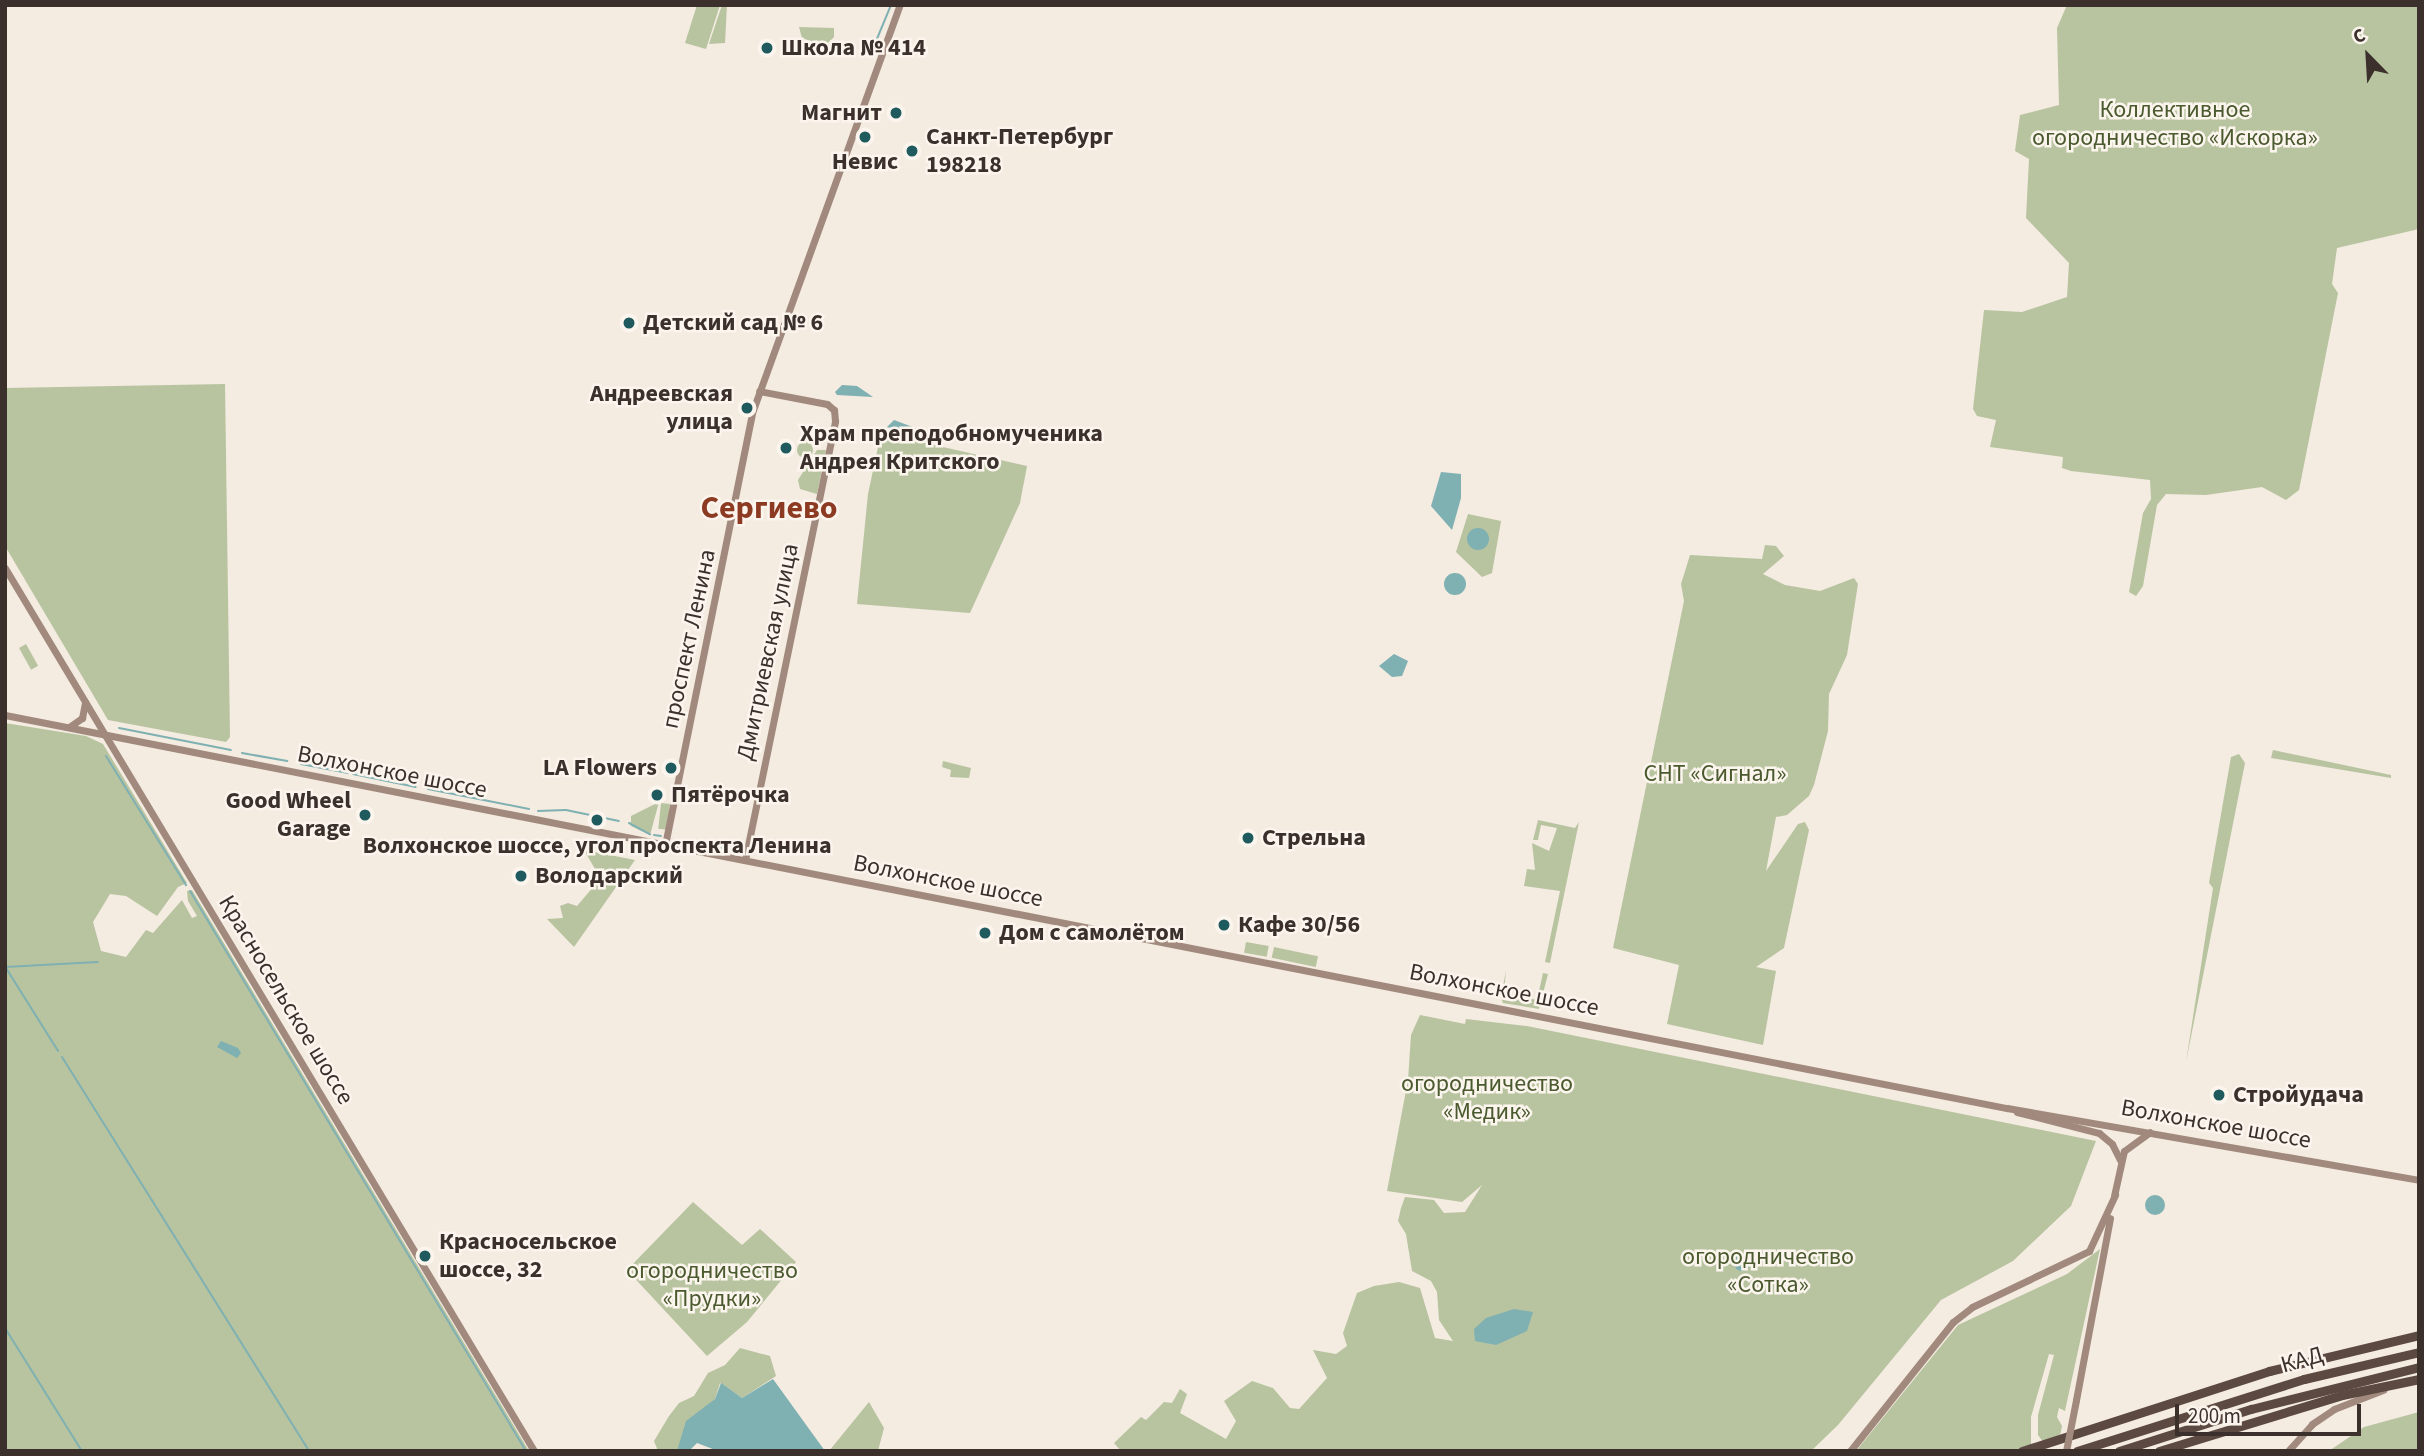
<!DOCTYPE html>
<html>
<head>
<meta charset="utf-8">
<style>
	body { margin:0 }
	#map { position:relative; width:2424px; height:1456px; overflow:hidden; background:#f4ebe1; font-family:"Source Sans 3",sans-serif }
	div>[style] { position:absolute }
	[style*='--x'] { left:calc(var(--x)*1px); top:calc(var(--y)*1px); width:calc(var(--w)*1px); rotate:calc(var(--a)*1deg) }
	.green>* { inset:0; background:#b8c4a0; transform-origin:0 0 }
	.round { border-radius:50% }
	.water>* { inset:0; background:#7fb0b2 }
	.stream>* { height:2px; margin:-1px; padding:0 1px; transform-origin:1px; border-radius:1px; background:#7fb0b2 }
	.secondary>* { height:7px; margin:-3.5px; padding:0 3.5px; transform-origin:3.5px; border-radius:3.5px; background:#a18a7d }
	.highway>* { height:9px; margin:-4.5px; padding:0 4.5px; transform-origin:4.5px; border-radius:4.5px; background:#5c4a42 }
	.secondary-bridge>* { height:7px; margin:-3.5px; padding:0 3.5px; transform-origin:3.5px; border-radius:3.5px; background:#a18a7d }
	.dots>* { width:19px; height:19px; translate:-50% -50%; box-sizing:border-box; border:4px solid #fbf5ee; border-radius:50% }
	span { translate:-50% -50%; white-space:nowrap; text-align:center; line-height:1.15; -webkit-text-stroke:5px #fbf5ee; paint-order:stroke }
	.poi-label { font-size:24px; color:#3b302b; font-weight:700 }
	.left { translate:0 -50%; text-align:left }
	.right { translate:-100% -50%; text-align:right }
	.park-label { font-size:24px; color:#4a5a2e }
	.street-label { font-size:24px; color:#3b302b }
	.district-label { font-size:32px; color:#8c3b22; font-weight:700 }
	.frame { position:absolute; inset:0; border:7px solid #3b302b; pointer-events:none }
	.north { position:absolute; left:2333px; top:21px; width:70px; height:70px; -webkit-text-stroke:5px #fbf5ee; paint-order:stroke; rotate:336deg; font-size:19px; font-weight:700; line-height:28px; text-align:center; color:#3b302b }
	.north::after { content:''; display:block; margin:auto; width:24px; height:32px; background:#3b302b; clip-path:polygon(50% 0,100% 100%,50% 72%,0 100%) }
	.scale { position:absolute; left:2175px; top:1404px; width:186px; height:32px; box-sizing:border-box; border:4px solid #3b302b; border-top:0; padding-left:9px; font-size:21px; line-height:24px; white-space:nowrap; color:#3b302b; -webkit-text-stroke:5px #fbf5ee; paint-order:stroke }
</style>
</head>
<body>
<div id="map">
	<div class="green">
		<i style="clip-path:polygon(697px 5px,720px 5px,706px 49px,685px 43px)"></i>
		<i style="clip-path:polygon(722px 5px,727px 5px,725px 43px,709px 44px)"></i>
		<i style="clip-path:polygon(2067px 5px,2419px 5px,2419px 229px,2337px 248px,2332px 284px,2338px 293px,2299px 490px,2286px 500px,2262px 487px,2206px 495px,2166px 494px,2157px 505px,2143px 586px,2136px 596px,2129px 592px,2143px 513px,2151px 499px,2150px 480px,2071px 471px,2062px 468px,2063px 457px,1990px 447px,1996px 420px,1977px 416px,1973px 409px,1984px 310px,2022px 312px,2067px 297px,2069px 263px,2026px 218px,2029px 159px,2015px 151px,2020px 115px,2059px 105px,2057px 28px)"></i>
		<i style="clip-path:polygon(799px 27px,834px 28px,834px 37px,825px 46px,802px 38px)"></i>
		<i style="clip-path:polygon(225px 384px,230px 737px,226px 742px,108px 720px,5px 546px,5px 388px)"></i>
		<i style="clip-path:polygon(881px 433px,1027px 466px,1020px 503px,970px 613px,857px 604px,868px 494px)"></i>
		<i class="round" style="left:797px;top:442px;width:16px;height:16px"></i>
		<i style="clip-path:polygon(817px 450px,826px 450px,817px 494px,800px 489px,798px 480px)"></i>
		<i style="clip-path:polygon(1504px 504px,1492px 573px,1482px 577px,1456px 552px,1468px 514px,1501px 521px)"></i>
		<i style="clip-path:polygon(1765px 545px,1776px 546px,1784px 556px,1763px 574px,1785px 585px,1820px 591px,1854px 578px,1858px 584px,1847px 655px,1829px 694px,1828px 731px,1814px 785px,1809px 796px,1787px 815px,1776px 817px,1766px 871px,1798px 824px,1805px 822px,1809px 830px,1784px 948px,1756px 967px,1776px 971px,1763px 1045px,1667px 1024px,1679px 965px,1613px 948px,1684px 601px,1681px 584px,1690px 555px,1762px 559px)"></i>
		<i style="left:26px;top:644px;width:25px;height:8px;rotate:61deg"></i>
		<i style="clip-path:polygon(5px 723px,86px 736px,103px 744px,187px 883px,178px 887px,157px 916px,126px 896px,110px 894px,93px 922px,101px 951px,126px 957px,146px 930px,153px 933px,182px 900px,192px 918px,197px 916px,188px 901px,187px 891px,192px 890px,529px 1451px,5px 1451px)"></i>
		<i style="clip-path:polygon(2273px 750px,2391px 775px,2391px 778px,2271px 758px)"></i>
		<i style="clip-path:polygon(2239px 754px,2245px 763px,2186px 1062px,2213px 888px,2209px 883px,2231px 757px)"></i>
		<i style="clip-path:polygon(943px 761px,971px 768px,969px 778px,950px 777px,951px 770px,942px 767px)"></i>
		<i style="clip-path:polygon(659px 802px,650px 835px,631px 826px,631px 816px)"></i>
		<i style="left:661px;top:803px;width:9px;height:26px;rotate:6deg"></i>
		<i style="clip-path:polygon(1538px 820px,1575px 828px,1579px 822px,1550px 963px,1545px 962px,1560px 891px,1524px 886px,1527px 869px,1535px 870px,1532px 843px,1549px 851px,1557px 828px,1541px 825px,1538px 840px,1533px 840px)"></i>
		<i style="clip-path:polygon(584px 850px,635px 860px,574px 947px,547px 919px,563px 918px,560px 906px,568px 903px,577px 906px,594px 886px,595px 869px)"></i>
		<i style="left:1246px;top:942px;width:23px;height:11px;rotate:10deg"></i>
		<i style="left:1274px;top:947px;width:45px;height:11px;rotate:12deg"></i>
		<i style="clip-path:polygon(1506px 970px,1504px 993px,1537px 1000px,1543px 973px,1548px 974px,1539px 1009px,1503px 1003px,1501px 998px)"></i>
		<i style="clip-path:polygon(1420px 1015px,1465px 1024px,1466px 1019px,1527px 1026px,2096px 1141px,2071px 1206px,2013px 1261px,1941px 1300px,1838px 1425px,1811px 1451px,1121px 1451px,1114px 1443px,1141px 1417px,1146px 1420px,1164px 1402px,1172px 1403px,1180px 1389px,1187px 1394px,1180px 1413px,1226px 1439px,1236px 1421px,1224px 1401px,1252px 1381px,1273px 1388px,1290px 1408px,1299px 1409px,1327px 1378px,1313px 1350px,1336px 1354px,1347px 1346px,1343px 1333px,1357px 1293px,1374px 1286px,1399px 1282px,1420px 1288px,1435px 1338px,1453px 1341px,1439px 1320px,1437px 1292px,1431px 1281px,1412px 1271px,1406px 1234px,1398px 1221px,1401px 1208px,1405px 1197px,1434px 1200px,1444px 1213px,1465px 1212px,1482px 1185px,1462px 1202px,1387px 1191px,1408px 1080px,1411px 1035px)"></i>
		<i style="clip-path:polygon(693px 1202px,742px 1245px,760px 1229px,796px 1262px,747px 1322px,707px 1356px,627px 1270px)"></i>
		<i style="clip-path:polygon(2100px 1249px,2065px 1411px,2059px 1408px,2057px 1417px,2062px 1426px,2060px 1436px,2043px 1442px,2038px 1435px,2038px 1415px,2054px 1355px,2049px 1354px,2031px 1417px,2031px 1446px,2015px 1451px,1856px 1451px,1958px 1325px,2067px 1274px)"></i>
		<i style="clip-path:polygon(740px 1348px,770px 1356px,776px 1376px,742px 1398px,720px 1383px,715px 1399px,693px 1418px,677px 1451px,658px 1451px,654px 1441px,669px 1416px,679px 1403px,694px 1396px,708px 1373px,725px 1365px)"></i>
		<i style="clip-path:polygon(869px 1402px,884px 1428px,878px 1451px,829px 1451px)"></i>
		<i style="clip-path:polygon(2419px 1412px,2419px 1451px,2329px 1451px,2364px 1427px)"></i>
	</div>
	<div class="water">
		<i style="clip-path:polygon(842px 385px,857px 386px,873px 397px,837px 395px,835px 392px)"></i>
		<i style="clip-path:polygon(894px 420px,918px 429px,919px 435px,887px 427px)"></i>
		<i style="clip-path:polygon(1441px 472px,1461px 474px,1461px 498px,1452px 530px,1431px 506px)"></i>
		<i class="round" style="left:1467px;top:528px;width:22px;height:22px"></i>
		<i class="round" style="left:1444px;top:573px;width:22px;height:22px"></i>
		<i style="clip-path:polygon(1394px 654px,1408px 661px,1402px 676px,1392px 677px,1379px 666px)"></i>
		<i style="clip-path:polygon(221px 1041px,238px 1048px,241px 1053px,237px 1058px,217px 1047px)"></i>
		<i class="round" style="left:2145px;top:1195px;width:20px;height:20px"></i>
		<i class="round" style="left:1734px;top:1255px;width:16px;height:16px"></i>
		<i style="clip-path:polygon(1514px 1309px,1533px 1312px,1527px 1331px,1496px 1345px,1475px 1341px,1474px 1329px,1486px 1318px)"></i>
		<i style="clip-path:polygon(773px 1379px,825px 1451px,718px 1451px,697px 1443px,689px 1451px,677px 1451px,686px 1421px,715px 1399px,721px 1383px,742px 1398px)"></i>
	</div>
	<div class="stream">
		<i style="--x:874;--y:46;--w:44;--a:-67.5"></i>
		<i style="--x:119;--y:728;--w:114;--a:11.1"></i>
		<i style="--x:242;--y:753;--w:46;--a:10.1"></i>
		<i style="--x:106;--y:756;--w:152;--a:58.2"></i>
		<i style="--x:301;--y:764;--w:48;--a:10.8"></i>
		<i style="--x:353;--y:774;--w:64;--a:11.7"></i>
		<i style="--x:428;--y:789;--w:103;--a:11.2"></i>
		<i style="--x:538;--y:811;--w:28;--a:-2"></i>
		<i style="--x:566;--y:810;--w:54;--a:11.7"></i>
		<i style="--x:629;--y:823;--w:24;--a:28"></i>
		<i style="--x:654;--y:835;--w:7;--a:8"></i>
		<i style="--x:679;--y:840;--w:58;--a:10"></i>
		<i style="--x:190;--y:891;--w:653;--a:59.04"></i>
		<i style="--x:5;--y:967;--w:93;--a:-3.1"></i>
		<i style="--x:6;--y:968;--w:98;--a:57.9"></i>
		<i style="--x:62;--y:1057;--w:465;--a:57.9"></i>
		<i style="--x:5;--y:1328;--w:145;--a:58"></i>
	</div>
	<div class="secondary">
		<i style="--x:5;--y:568;--w:1029;--a:59.07"></i>
		<i style="--x:5;--y:715;--w:2040;--a:11.11"></i>
		<i style="--x:2007;--y:1108;--w:418;--a:9.9"></i>
		<i style="--x:69;--y:727;--w:16;--a:-35"></i>
		<i style="--x:82;--y:718;--w:16;--a:-79"></i>
		<i style="--x:665;--y:845;--w:444;--a:-78.6"></i>
		<i style="--x:753;--y:410;--w:431;--a:-70.1"></i>
		<i style="--x:745;--y:860;--w:448;--a:-78.4"></i>
		<i style="--x:835;--y:421;--w:11;--a:-95"></i>
		<i style="--x:834;--y:410;--w:9;--a:-139"></i>
		<i style="--x:827;--y:404;--w:69;--a:-169.2"></i>
		<i style="--x:2017;--y:1112;--w:85;--a:14.4"></i>
		<i style="--x:2099;--y:1133;--w:17;--a:40"></i>
		<i style="--x:2112;--y:1144;--w:18;--a:63"></i>
		<i style="--x:2114;--y:1196;--w:46;--a:-77.5"></i>
		<i style="--x:2124;--y:1151;--w:32;--a:-36"></i>
		<i style="--x:2076;--y:1400;--w:185;--a:-79.4"></i>
		<i style="--x:1850;--y:1451;--w:165;--a:-51.4"></i>
		<i style="--x:1953;--y:1322;--w:24;--a:-38"></i>
		<i style="--x:1972;--y:1307;--w:130;--a:-25.6"></i>
		<i style="--x:2089;--y:1251;--w:62;--a:-65.1"></i>
		<i style="--x:2288;--y:1451;--w:36;--a:-48"></i>
		<i style="--x:2312;--y:1424;--w:27;--a:-34"></i>
		<i style="--x:2334;--y:1409;--w:53;--a:-21.2"></i>
	</div>
	<div class="highway">
		<i style="--x:2022;--y:1451;--w:260;--a:-17.9"></i>
		<i style="--x:2269;--y:1371;--w:154;--a:-13.5"></i>
		<i style="--x:2077;--y:1451;--w:238;--a:-17.6"></i>
		<i style="--x:2304;--y:1379;--w:118;--a:-13.2"></i>
		<i style="--x:2119;--y:1451;--w:139;--a:-17.7"></i>
		<i style="--x:2251;--y:1409;--w:173;--a:-14"></i>
		<i style="--x:2159;--y:1451;--w:191;--a:-17"></i>
		<i style="--x:2342;--y:1395;--w:79;--a:-11.7"></i>
	</div>
	<div class="secondary-bridge">
		<i style="--x:2066;--y:1451;--w:52;--a:-78.9"></i>
	</div>
	<div class="dots">
		<i style="left:767px;top:48px;background:#1f5a5e"></i>
		<i style="left:896px;top:113px;background:#1f5a5e"></i>
		<i style="left:865px;top:137px;background:#1f5a5e"></i>
		<i style="left:912px;top:151px;background:#1f5a5e"></i>
		<i style="left:629px;top:323px;background:#1f5a5e"></i>
		<i style="left:747px;top:408px;background:#1f5a5e"></i>
		<i style="left:786px;top:448px;background:#1f5a5e"></i>
		<i style="left:671px;top:768px;background:#1f5a5e"></i>
		<i style="left:657px;top:795px;background:#1f5a5e"></i>
		<i style="left:365px;top:815px;background:#1f5a5e"></i>
		<i style="left:597px;top:820px;background:#1f5a5e"></i>
		<i style="left:1248px;top:838px;background:#1f5a5e"></i>
		<i style="left:521px;top:876px;background:#1f5a5e"></i>
		<i style="left:1224px;top:925px;background:#1f5a5e"></i>
		<i style="left:985px;top:933px;background:#1f5a5e"></i>
		<i style="left:2219px;top:1095px;background:#1f5a5e"></i>
		<i style="left:425px;top:1256px;background:#1f5a5e"></i>
	</div>
	<div class="poi-label">
		<span class="left" style="left:781px;top:48px">Школа № 414</span>
		<span class="right" style="left:882px;top:113px">Магнит</span>
		<span class="left" style="left:926px;top:151px">Санкт-Петербург<br>198218</span>
		<span style="left:865px;top:162px">Невис</span>
		<span class="left" style="left:643px;top:323px">Детский сад № 6</span>
		<span class="right" style="left:733px;top:408px">Андреевская<br>улица</span>
		<span class="left" style="left:800px;top:448px">Храм преподобномученика<br>Андрея Критского</span>
		<span class="right" style="left:657px;top:768px">LA Flowers</span>
		<span class="left" style="left:671px;top:795px">Пятёрочка</span>
		<span class="right" style="left:351px;top:815px">Good Wheel<br>Garage</span>
		<span class="left" style="left:1262px;top:838px">Стрельна</span>
		<span style="left:597px;top:846px">Волхонское шоссе, угол проспекта Ленина</span>
		<span class="left" style="left:535px;top:876px">Володарский</span>
		<span class="left" style="left:1238px;top:925px">Кафе 30/56</span>
		<span class="left" style="left:999px;top:933px">Дом с самолётом</span>
		<span class="left" style="left:2233px;top:1095px">Стройудача</span>
		<span class="left" style="left:439px;top:1256px">Красносельское<br>шоссе, 32</span>
	</div>
	<div class="park-label">
		<span style="left:2175px;top:124px">Коллективное<br>огородничество «Искорка»</span>
		<span style="left:1715px;top:774px">СНТ «Сигнал»</span>
		<span style="left:1487px;top:1098px">огородничество<br>«Медик»</span>
		<span style="left:1768px;top:1271px">огородничество<br>«Сотка»</span>
		<span style="left:712px;top:1285px">огородничество<br>«Прудки»</span>
	</div>
	<div class="street-label">
		<span style="left:689px;top:639px;rotate:-78deg">проспект Ленина</span>
		<span style="left:768px;top:652px;rotate:-78deg">Дмитриевская улица</span>
		<span style="left:392px;top:772px;rotate:11deg">Волхонское шоссе</span>
		<span style="left:948px;top:881px;rotate:11deg">Волхонское шоссе</span>
		<span style="left:1504px;top:990px;rotate:11deg">Волхонское шоссе</span>
		<span style="left:286px;top:1000px;rotate:59deg">Красносельское шоссе</span>
		<span style="left:2216px;top:1124px;rotate:10deg">Волхонское шоссе</span>
		<span style="left:2302px;top:1360px;rotate:-16deg">КАД</span>
	</div>
	<div class="district-label">
		<span style="left:769px;top:508px">Сергиево</span>
	</div>
	<div class="frame"></div>
	<div class="north">С</div>
	<div class="scale">200 m</div>
</div>
</body>
</html>
